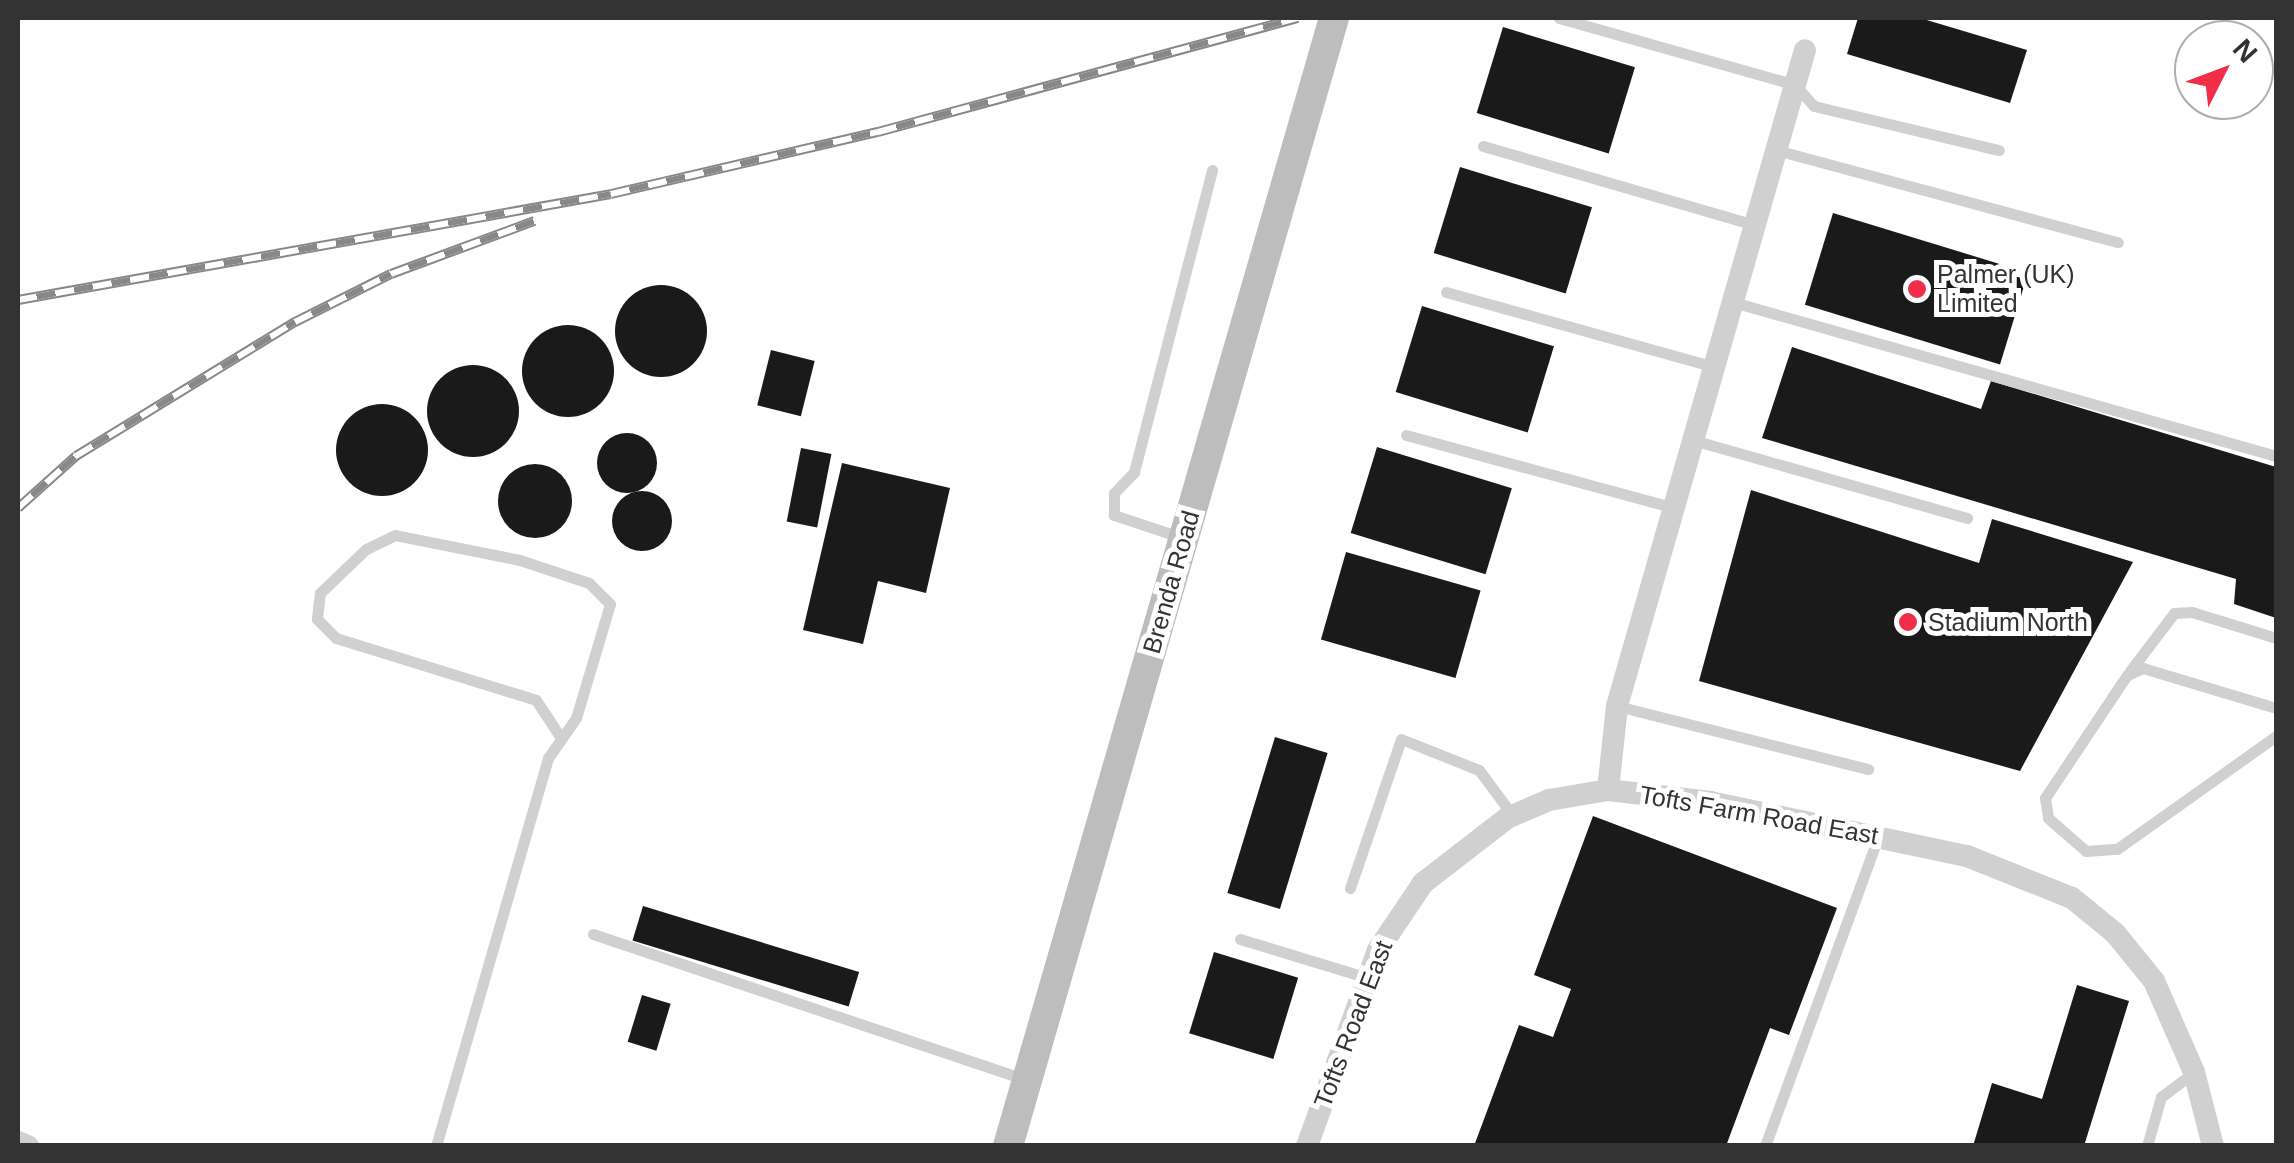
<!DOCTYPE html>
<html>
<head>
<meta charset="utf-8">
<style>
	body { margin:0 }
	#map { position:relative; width:2294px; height:1163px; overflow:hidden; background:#fff; font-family:Arial,sans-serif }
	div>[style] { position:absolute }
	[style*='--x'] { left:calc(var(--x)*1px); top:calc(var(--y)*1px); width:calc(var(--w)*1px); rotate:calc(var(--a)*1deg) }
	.building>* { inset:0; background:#1a1a1a; transform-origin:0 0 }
	.round { border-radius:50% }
	.lane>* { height:11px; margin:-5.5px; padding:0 5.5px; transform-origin:5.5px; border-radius:5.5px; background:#d0d0d0 }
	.street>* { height:22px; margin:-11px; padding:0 11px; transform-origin:11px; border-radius:11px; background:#d0d0d0 }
	.secondary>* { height:30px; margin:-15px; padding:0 15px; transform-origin:15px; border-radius:15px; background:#bdbdbd }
	.rail>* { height:10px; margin-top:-5px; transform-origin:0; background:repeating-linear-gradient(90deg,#fff 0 19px,#888 0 38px); box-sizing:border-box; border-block:2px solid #888 }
	.dots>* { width:28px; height:28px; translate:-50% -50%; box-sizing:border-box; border:5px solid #fff; border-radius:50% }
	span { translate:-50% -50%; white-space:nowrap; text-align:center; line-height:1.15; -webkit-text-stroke:10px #fff; paint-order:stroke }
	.poi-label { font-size:25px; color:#333 }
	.left { translate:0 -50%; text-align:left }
	.street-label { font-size:25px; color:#333 }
	.frame { position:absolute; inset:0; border:20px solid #333; pointer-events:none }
	.north { position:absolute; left:2174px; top:20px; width:100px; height:100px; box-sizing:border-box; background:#fff; border:2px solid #adadad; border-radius:50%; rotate:48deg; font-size:28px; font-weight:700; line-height:40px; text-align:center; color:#333 }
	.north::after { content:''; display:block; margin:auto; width:35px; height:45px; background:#f02e48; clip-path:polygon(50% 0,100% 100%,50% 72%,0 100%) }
</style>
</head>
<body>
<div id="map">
	<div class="building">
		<i style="clip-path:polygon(1858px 18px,1920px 18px,2027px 50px,2010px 103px,1847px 54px)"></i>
		<i style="left:1503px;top:27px;width:138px;height:90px;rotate:17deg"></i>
		<i style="left:1460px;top:167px;width:138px;height:90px;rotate:17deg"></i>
		<i style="left:1833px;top:213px;width:204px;height:96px;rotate:17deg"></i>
		<i class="round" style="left:615px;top:285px;width:92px;height:92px"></i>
		<i style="left:1422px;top:306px;width:138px;height:90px;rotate:17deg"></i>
		<i class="round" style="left:522px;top:325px;width:92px;height:92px"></i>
		<i style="clip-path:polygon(1792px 347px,1981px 409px,1991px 381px,2276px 467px,2276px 618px,2234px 604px,2236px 579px,1762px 438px)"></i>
		<i style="left:771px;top:350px;width:45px;height:57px;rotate:14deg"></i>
		<i class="round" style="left:427px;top:365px;width:92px;height:92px"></i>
		<i class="round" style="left:336px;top:404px;width:92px;height:92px"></i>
		<i class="round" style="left:597px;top:433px;width:60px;height:60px"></i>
		<i style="left:1377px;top:447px;width:141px;height:90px;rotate:17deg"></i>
		<i style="left:801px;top:448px;width:31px;height:75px;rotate:11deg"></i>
		<i style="clip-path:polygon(842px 463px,950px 488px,926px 593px,878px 581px,863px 644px,803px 630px)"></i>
		<i class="round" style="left:498px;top:464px;width:74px;height:74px"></i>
		<i style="clip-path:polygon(1751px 490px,1979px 563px,1992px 519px,2133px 562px,2020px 771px,1699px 681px)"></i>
		<i class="round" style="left:612px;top:491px;width:60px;height:60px"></i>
		<i style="left:1346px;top:552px;width:140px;height:91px;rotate:16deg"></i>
		<i style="left:1275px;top:737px;width:55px;height:163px;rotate:17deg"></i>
		<i style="clip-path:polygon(1593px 816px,1837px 908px,1789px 1035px,1770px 1028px,1726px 1146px,1474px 1146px,1519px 1025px,1553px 1037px,1571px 989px,1534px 975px)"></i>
		<i style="left:643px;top:906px;width:226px;height:36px;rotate:17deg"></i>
		<i style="left:1214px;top:952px;width:88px;height:85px;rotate:17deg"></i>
		<i style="clip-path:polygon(2077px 985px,2129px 1001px,2084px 1146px,1973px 1146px,1992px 1083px,2042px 1099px)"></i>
		<i style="left:642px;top:995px;width:30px;height:49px;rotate:17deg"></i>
	</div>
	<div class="lane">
		<i style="--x:1559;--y:18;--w:245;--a:15.8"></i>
		<i style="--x:1795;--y:85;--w:28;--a:48"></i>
		<i style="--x:1814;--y:106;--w:190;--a:13.4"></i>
		<i style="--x:1483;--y:146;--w:283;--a:16.2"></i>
		<i style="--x:1776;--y:150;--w:354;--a:15.1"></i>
		<i style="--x:1446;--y:292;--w:278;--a:15.6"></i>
		<i style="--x:1733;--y:302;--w:564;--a:15.83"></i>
		<i style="--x:1406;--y:435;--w:278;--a:15.2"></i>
		<i style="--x:1693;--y:440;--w:285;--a:15.9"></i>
		<i style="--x:1180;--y:537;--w:70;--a:-161.6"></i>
		<i style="--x:1114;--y:515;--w:22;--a:-90"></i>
		<i style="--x:1114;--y:493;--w:29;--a:-46"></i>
		<i style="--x:1134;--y:472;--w:312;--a:-75.5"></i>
		<i style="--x:2130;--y:671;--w:73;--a:-52.8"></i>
		<i style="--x:2174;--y:613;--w:18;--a:-3"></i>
		<i style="--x:2192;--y:612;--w:88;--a:17.2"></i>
		<i style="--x:1617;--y:706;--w:259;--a:14.1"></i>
		<i style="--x:2276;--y:708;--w:139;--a:-163.3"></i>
		<i style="--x:2143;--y:668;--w:17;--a:156"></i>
		<i style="--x:2127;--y:675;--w:148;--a:123.7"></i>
		<i style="--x:2045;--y:798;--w:20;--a:81"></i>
		<i style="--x:2048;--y:818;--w:50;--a:41"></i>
		<i style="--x:2086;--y:851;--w:31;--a:-4"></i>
		<i style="--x:2117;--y:849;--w:195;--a:-35.4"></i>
		<i style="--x:1350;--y:888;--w:157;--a:-71.1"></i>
		<i style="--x:1401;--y:739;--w:84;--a:21.7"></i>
		<i style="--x:1479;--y:770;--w:57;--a:53.5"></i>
		<i style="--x:593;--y:934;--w:454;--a:18.6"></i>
		<i style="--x:1240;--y:939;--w:134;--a:16.9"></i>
		<i style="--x:436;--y:1146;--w:404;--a:-73.9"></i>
		<i style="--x:548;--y:758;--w:49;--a:-55"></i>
		<i style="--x:576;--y:718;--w:119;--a:-73.4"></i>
		<i style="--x:610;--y:604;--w:30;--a:-135"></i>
		<i style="--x:589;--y:583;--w:73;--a:-161.6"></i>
		<i style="--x:520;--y:560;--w:127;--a:-168.7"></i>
		<i style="--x:395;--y:535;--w:32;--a:154"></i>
		<i style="--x:366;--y:549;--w:64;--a:136.3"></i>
		<i style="--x:320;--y:593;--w:26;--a:97"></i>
		<i style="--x:317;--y:619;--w:27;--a:45"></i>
		<i style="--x:336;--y:638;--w:209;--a:17.2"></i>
		<i style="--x:536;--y:700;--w:45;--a:56.7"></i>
		<i style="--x:1765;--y:1146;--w:329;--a:-69.9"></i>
		<i style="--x:2147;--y:1146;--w:51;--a:-74.1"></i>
		<i style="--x:2161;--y:1097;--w:41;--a:-37.1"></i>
	</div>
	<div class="street">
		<i style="--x:1608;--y:790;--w:84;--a:-83.9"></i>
		<i style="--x:1617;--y:706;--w:682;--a:-74.01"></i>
		<i style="--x:18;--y:1142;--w:11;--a:22"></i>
		<i style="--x:1307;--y:1146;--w:208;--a:-70.1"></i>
		<i style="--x:1378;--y:950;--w:81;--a:-56.1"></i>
		<i style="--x:1423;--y:883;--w:106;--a:-37.7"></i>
		<i style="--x:1507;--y:818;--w:46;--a:-23.2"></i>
		<i style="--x:1549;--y:800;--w:60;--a:-9.6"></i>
		<i style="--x:1608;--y:790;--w:103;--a:6.7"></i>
		<i style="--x:1710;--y:802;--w:263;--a:11.9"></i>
		<i style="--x:1967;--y:856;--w:113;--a:21.8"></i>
		<i style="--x:2072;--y:898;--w:55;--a:39.1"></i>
		<i style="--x:2115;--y:933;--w:62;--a:50.9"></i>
		<i style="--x:2154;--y:981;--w:99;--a:66.3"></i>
		<i style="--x:2194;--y:1072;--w:76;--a:75.6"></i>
	</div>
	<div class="secondary">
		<i style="--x:1008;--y:1146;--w:1174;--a:-73.88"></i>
	</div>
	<div class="rail">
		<i style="--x:18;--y:300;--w:602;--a:-10.13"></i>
		<i style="--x:611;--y:194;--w:274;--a:-13.1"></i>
		<i style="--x:878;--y:132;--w:435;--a:-15.2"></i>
		<i style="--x:18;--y:508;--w:78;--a:-41.9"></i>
		<i style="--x:76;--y:456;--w:257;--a:-31.5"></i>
		<i style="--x:295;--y:322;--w:107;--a:-26.6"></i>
		<i style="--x:391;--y:274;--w:153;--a:-20.3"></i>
	</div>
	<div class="dots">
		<i style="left:1917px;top:289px;background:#f02e48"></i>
		<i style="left:1908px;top:622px;background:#f02e48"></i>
	</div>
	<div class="poi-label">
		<span class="left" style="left:1937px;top:289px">Palmer (UK)<br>Limited</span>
		<span class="left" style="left:1928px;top:622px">Stadium North</span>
	</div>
	<div class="street-label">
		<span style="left:1171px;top:582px;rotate:-74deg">Brenda Road</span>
		<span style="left:1759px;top:815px;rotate:10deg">Tofts Farm Road East</span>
		<span style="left:1353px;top:1024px;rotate:-69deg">Tofts Road East</span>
	</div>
	<div class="frame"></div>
	<div class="north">N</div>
</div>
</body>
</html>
